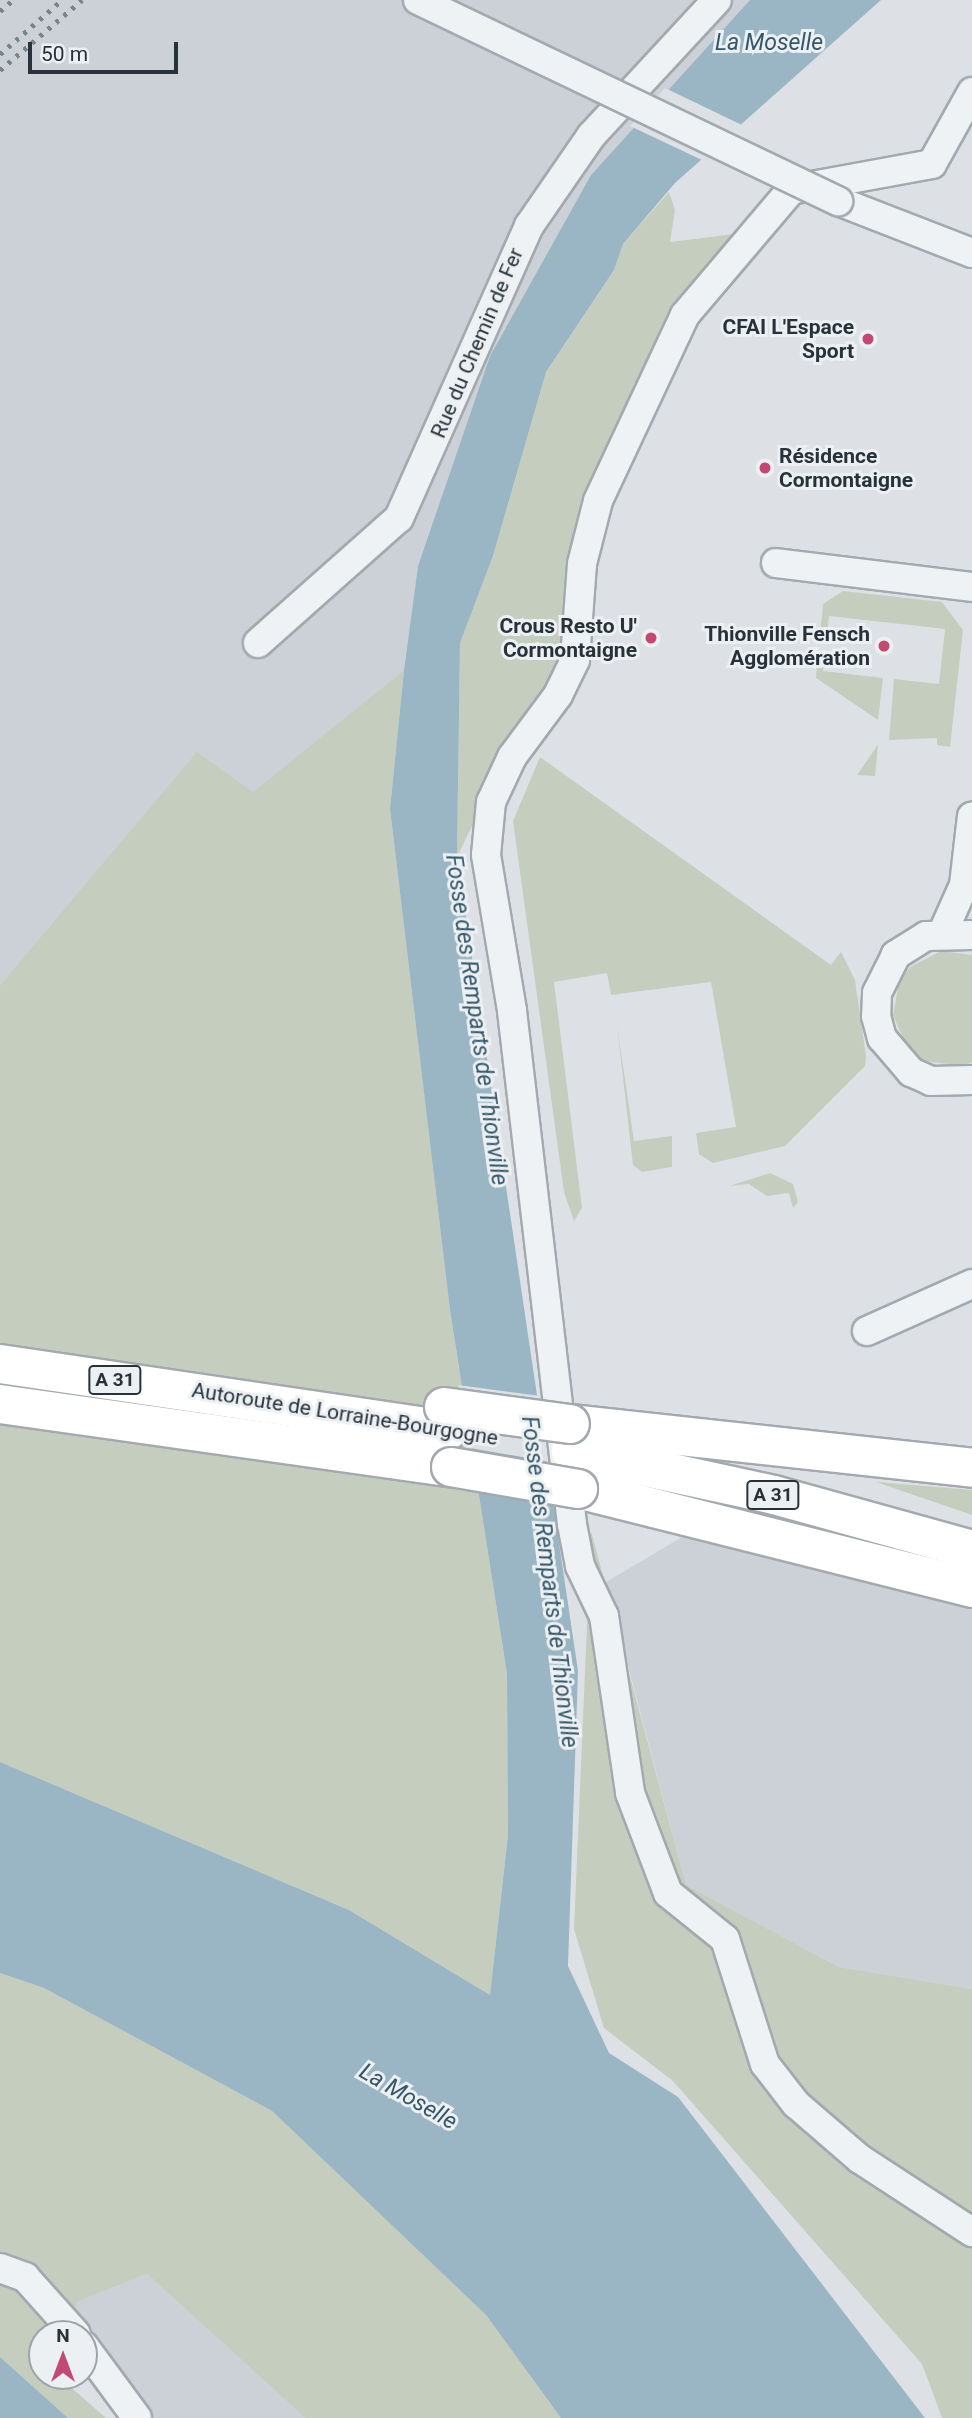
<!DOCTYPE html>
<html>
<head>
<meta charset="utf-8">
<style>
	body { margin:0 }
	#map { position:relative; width:972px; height:2418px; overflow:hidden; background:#dde1e5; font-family:Roboto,sans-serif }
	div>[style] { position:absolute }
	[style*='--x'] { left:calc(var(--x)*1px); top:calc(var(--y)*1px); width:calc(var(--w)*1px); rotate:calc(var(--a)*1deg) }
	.built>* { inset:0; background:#cbd1d6 }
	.green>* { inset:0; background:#c5cebe }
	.water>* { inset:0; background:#9ab5c3 }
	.pier>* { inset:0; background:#dde1e5 }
	.roads { filter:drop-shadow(2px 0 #a3a9ae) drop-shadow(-2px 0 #a3a9ae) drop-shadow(0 2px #a3a9ae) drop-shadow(0 -2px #a3a9ae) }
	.minor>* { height:28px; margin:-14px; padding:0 14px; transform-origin:14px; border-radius:14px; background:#eff2f4 }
	.highway>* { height:38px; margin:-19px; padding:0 19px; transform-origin:19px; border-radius:19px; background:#fff }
	.rail>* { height:5px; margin-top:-2.5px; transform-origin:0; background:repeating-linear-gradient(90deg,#77848d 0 3.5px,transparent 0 10.5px) }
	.bridges { filter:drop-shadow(2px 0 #a3a9ae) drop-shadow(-2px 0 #a3a9ae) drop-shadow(0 2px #a3a9ae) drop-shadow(0 -2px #a3a9ae) }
	.minor-bridge>* { height:28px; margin:-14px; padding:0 14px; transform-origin:14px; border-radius:14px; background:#eff2f4 }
	.highway-bridge>* { height:38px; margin:-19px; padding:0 19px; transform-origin:19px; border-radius:19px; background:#fff }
	.dots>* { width:19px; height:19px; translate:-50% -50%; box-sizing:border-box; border:4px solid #ecf0f3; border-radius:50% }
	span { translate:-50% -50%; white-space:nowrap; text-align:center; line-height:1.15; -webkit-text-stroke:6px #ecf0f3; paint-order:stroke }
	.shield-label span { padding:2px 5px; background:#ecf0f3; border:2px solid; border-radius:5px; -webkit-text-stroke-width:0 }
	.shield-label { font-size:19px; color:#27323a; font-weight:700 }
	.poi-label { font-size:21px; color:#27323a; font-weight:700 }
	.right { translate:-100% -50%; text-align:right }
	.left { translate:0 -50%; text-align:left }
	.street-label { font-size:21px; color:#27323a }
	.water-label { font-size:23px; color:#35576a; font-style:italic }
	.north { position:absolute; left:28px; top:2320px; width:70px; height:70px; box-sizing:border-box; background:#ecf0f3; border:2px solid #9da4a9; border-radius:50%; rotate:0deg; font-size:19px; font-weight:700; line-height:28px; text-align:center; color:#27323a }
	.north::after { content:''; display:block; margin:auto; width:24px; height:32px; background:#c24a72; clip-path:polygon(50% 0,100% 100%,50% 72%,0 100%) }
	.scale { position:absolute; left:28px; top:42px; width:150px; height:32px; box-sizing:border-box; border:4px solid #27323a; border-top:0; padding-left:9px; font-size:21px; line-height:24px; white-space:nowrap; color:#27323a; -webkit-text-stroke:5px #ecf0f3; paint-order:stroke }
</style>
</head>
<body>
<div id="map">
	<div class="built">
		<i style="clip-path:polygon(0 0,750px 0,591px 175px,490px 356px,418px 566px,404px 670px,253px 793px,197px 753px,0 985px)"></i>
		<i style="clip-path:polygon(699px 1527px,972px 1609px,972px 1989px,839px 1967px,686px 1885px,606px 1582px)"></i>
		<i style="clip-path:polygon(147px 2274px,305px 2418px,132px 2418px,74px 2334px,77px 2302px)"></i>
	</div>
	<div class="green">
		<i style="clip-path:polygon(669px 192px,675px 210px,670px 242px,742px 233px,645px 383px,557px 684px,491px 787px,457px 857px,460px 643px,493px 556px,546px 372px,614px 270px,623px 244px)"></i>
		<i style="clip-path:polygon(843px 591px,942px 602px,963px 630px,950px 747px,937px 745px,937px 738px,889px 740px,894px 679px,939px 684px,945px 629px,829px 616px,827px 637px,820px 637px,823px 604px)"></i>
		<i style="clip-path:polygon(818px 654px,825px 654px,823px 671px,883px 678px,878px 720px,816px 678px)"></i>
		<i style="clip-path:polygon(404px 670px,390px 809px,450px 1310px,507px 1674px,508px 1835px,490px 1995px,349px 1910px,0 1762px,0 985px,197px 752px,253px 792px)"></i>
		<i style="clip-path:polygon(878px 745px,875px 776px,857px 775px,877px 746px)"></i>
		<i style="clip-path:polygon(540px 757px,831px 965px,841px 952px,855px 980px,866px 1056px,865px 1066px,785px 1146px,713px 1163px,699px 1154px,696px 1133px,736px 1127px,711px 982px,611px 995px,607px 973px,554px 982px,582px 1208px,574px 1221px,564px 1192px,513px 821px)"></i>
		<i style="clip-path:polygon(941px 951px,972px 955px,972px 1062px,964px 1066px,924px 1061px,908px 1048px,893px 1016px,899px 982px,910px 967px)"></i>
		<i style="clip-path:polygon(617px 1025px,634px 1141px,672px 1136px,672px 1167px,642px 1172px,633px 1165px)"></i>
		<i style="clip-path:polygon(770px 1173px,793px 1184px,798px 1202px,793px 1208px,789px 1193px,767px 1196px,749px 1184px,729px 1186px)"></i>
		<i style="clip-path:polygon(876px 1482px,972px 1490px,972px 1515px)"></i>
		<i style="clip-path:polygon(591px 1531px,686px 1885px,839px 1967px,972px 1989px,972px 2418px,942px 2418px,922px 2364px,673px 2081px,604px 2028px,574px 1929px)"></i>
		<i style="clip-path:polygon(0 1973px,44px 1988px,272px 2111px,486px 2315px,561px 2418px,305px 2418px,147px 2274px,77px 2302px,74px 2334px,42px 2334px,42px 2376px,58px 2376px,106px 2418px,68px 2418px,0 2357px)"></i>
	</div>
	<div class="water">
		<i style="clip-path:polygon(750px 0,881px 0,675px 183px,623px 244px,614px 270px,546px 372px,493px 556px,460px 643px,457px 857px,578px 1671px,568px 1966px,609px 2053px,678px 2097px,925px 2418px,561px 2418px,486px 2315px,272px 2111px,44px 1988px,0 1973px,0 1762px,349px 1910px,490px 1995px,508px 1835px,507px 1674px,450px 1310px,390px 809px,404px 670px,418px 566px,490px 356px,591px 175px)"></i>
		<i style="clip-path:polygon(0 2357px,68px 2418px,0 2418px)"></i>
	</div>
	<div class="pier">
		<i style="clip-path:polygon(665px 88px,744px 126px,704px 161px,630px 126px)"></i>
		<i style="clip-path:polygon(458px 1385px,541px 1396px,551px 1462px,470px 1448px)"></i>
	</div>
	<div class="roads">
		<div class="minor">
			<i style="--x:972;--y:92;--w:82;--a:119.1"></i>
			<i style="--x:932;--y:164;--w:143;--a:169.6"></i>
			<i style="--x:791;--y:190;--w:164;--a:130.3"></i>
			<i style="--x:685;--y:315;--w:205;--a:115.1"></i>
			<i style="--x:598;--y:501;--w:65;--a:104.3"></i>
			<i style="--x:582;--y:564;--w:96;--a:94.2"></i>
			<i style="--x:575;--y:660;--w:39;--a:116"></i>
			<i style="--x:558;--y:695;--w:77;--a:126.6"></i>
			<i style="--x:512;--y:757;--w:50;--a:115"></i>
			<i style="--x:491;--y:802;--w:53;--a:95.4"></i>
			<i style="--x:486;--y:855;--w:158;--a:80.5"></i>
			<i style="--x:512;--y:1011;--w:516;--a:83.33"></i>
			<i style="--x:572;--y:1524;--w:43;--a:79.2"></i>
			<i style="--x:580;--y:1566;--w:55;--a:64.4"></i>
			<i style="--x:604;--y:1616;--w:179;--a:81.6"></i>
			<i style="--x:630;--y:1793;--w:107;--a:69.2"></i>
			<i style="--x:668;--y:1893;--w:73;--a:38.9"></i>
			<i style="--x:725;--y:1939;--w:131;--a:72.3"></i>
			<i style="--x:765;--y:2064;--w:51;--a:52.2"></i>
			<i style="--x:796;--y:2104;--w:84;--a:40.7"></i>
			<i style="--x:860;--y:2159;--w:134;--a:33.1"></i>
			<i style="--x:838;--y:201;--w:144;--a:21.2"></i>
			<i style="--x:776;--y:563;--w:197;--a:7"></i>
			<i style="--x:258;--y:643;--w:188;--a:-41.6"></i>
			<i style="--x:399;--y:518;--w:320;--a:-66"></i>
			<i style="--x:529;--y:226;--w:109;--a:-55.4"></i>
			<i style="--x:591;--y:136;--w:185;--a:-47.2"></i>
			<i style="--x:943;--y:932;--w:51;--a:-65.9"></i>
			<i style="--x:964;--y:885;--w:69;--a:-83.4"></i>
			<i style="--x:972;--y:935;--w:46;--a:178.8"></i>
			<i style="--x:926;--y:936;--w:36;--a:148"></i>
			<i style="--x:896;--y:955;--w:42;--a:116.6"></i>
			<i style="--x:877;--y:993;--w:23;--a:92"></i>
			<i style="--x:876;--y:1016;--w:23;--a:75"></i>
			<i style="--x:882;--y:1038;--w:45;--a:49.5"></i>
			<i style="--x:911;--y:1072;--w:22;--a:24"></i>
			<i style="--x:931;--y:1081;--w:41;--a:-1.4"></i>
			<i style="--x:867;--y:1331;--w:115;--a:-24.1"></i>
			<i style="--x:0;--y:2268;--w:27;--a:20"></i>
			<i style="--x:25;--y:2277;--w:76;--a:48.2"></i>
			<i style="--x:84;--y:2346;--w:89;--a:53.6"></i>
		</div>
		<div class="highway">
			<i style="--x:0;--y:1364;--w:453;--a:8.4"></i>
			<i style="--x:0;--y:1404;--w:455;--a:8"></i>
			<i style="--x:570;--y:1424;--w:404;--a:6.2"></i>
			<i style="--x:571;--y:1451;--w:208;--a:12.2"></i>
			<i style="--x:774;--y:1495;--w:205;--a:15.5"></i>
			<i style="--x:578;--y:1489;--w:406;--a:14.1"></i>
		</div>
	</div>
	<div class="rail">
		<i style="--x:0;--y:11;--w:17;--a:-40"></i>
		<i style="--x:0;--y:54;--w:82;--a:-41.1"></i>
		<i style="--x:0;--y:70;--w:108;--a:-40.5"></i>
	</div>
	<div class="bridges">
		<div class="minor-bridge">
			<i style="--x:418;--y:0;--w:466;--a:25.6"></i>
		</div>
		<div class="highway-bridge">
			<i style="--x:444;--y:1407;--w:127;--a:7.7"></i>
			<i style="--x:451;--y:1467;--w:129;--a:9.8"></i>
		</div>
	</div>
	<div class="dots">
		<i style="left:868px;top:339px;background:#c24a72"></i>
		<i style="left:765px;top:468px;background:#c24a72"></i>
		<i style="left:651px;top:638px;background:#c24a72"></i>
		<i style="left:884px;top:646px;background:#c24a72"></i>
	</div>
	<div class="shield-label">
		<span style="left:115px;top:1380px">A 31</span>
		<span style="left:773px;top:1495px">A 31</span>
	</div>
	<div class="poi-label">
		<span class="right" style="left:854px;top:339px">CFAI L'Espace<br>Sport</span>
		<span class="left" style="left:779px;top:468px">Résidence<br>Cormontaigne</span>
		<span class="right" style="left:637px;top:638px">Crous Resto U'<br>Cormontaigne</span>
		<span class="right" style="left:870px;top:646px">Thionville Fensch<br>Agglomération</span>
	</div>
	<div class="street-label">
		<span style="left:477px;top:343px;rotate:-67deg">Rue du Chemin de Fer</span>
		<span style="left:345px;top:1414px;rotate:9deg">Autoroute de Lorraine-Bourgogne</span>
	</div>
	<div class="water-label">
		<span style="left:769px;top:43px">La Moselle</span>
		<span style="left:476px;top:1020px;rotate:82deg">Fosse des Remparts de Thionville</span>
		<span style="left:549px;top:1582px;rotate:83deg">Fosse des Remparts de Thionville</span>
		<span style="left:408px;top:2097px;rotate:30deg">La Moselle</span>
	</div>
	<div class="north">N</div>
	<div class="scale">50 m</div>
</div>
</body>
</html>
